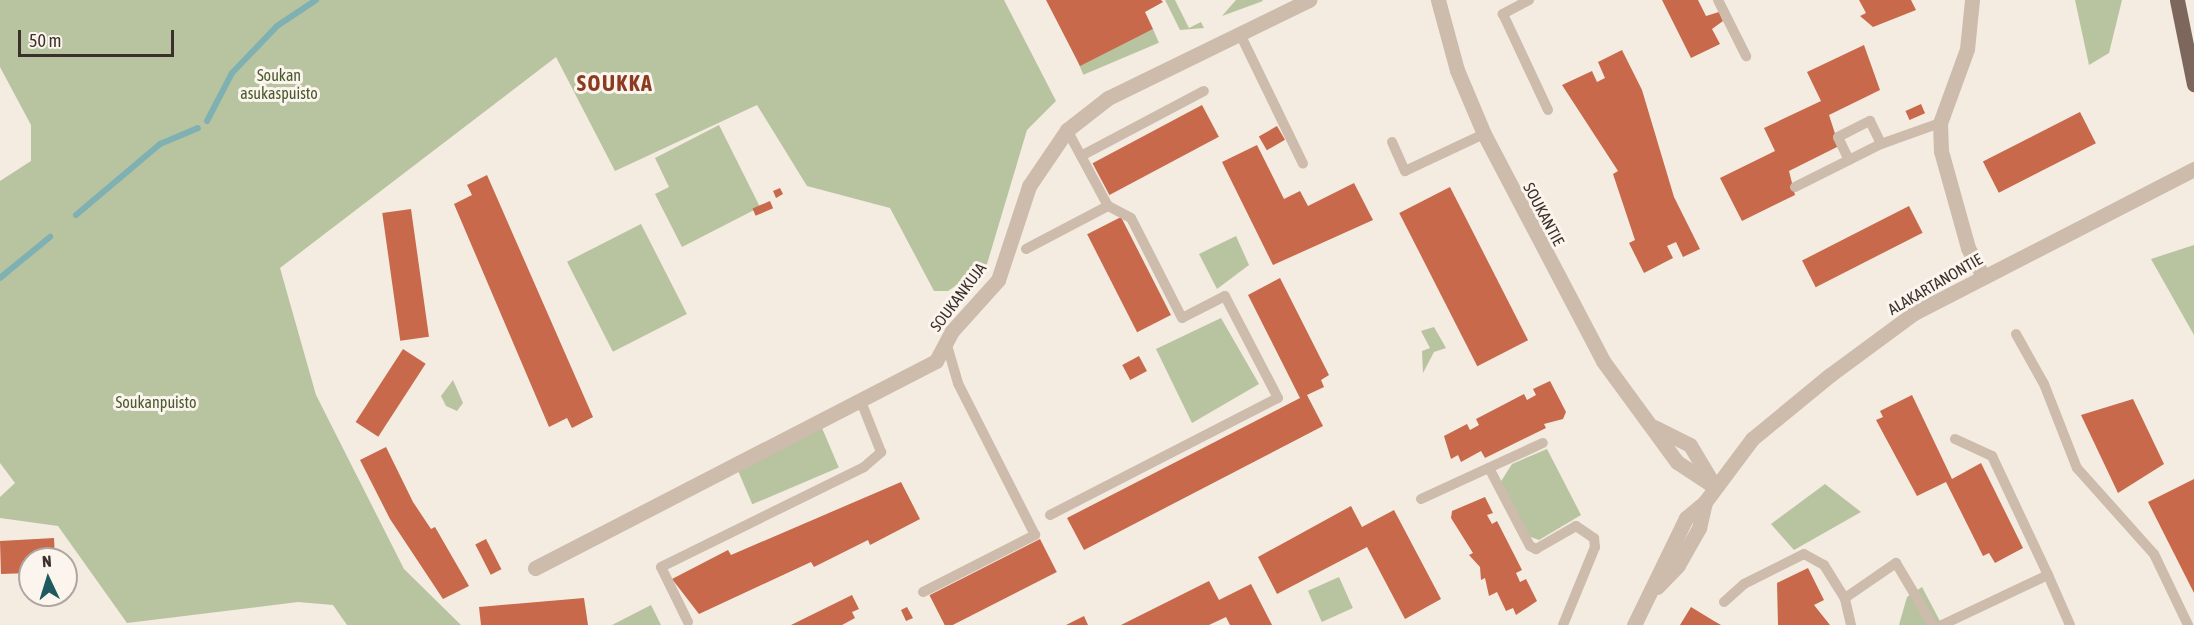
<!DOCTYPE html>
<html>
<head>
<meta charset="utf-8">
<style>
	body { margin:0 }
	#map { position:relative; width:2194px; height:625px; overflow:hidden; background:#f4ebe1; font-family:"Asap Condensed",sans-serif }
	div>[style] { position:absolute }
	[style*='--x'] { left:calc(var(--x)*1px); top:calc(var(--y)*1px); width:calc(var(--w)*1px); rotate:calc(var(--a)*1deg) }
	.green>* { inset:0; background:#b8c4a0; transform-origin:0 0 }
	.stream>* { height:6px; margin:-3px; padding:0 3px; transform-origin:3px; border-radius:3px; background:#7fb0b2 }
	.building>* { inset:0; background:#c8694b; transform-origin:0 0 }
	.service>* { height:10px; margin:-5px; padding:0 5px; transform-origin:5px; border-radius:5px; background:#cdbbac }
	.minor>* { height:15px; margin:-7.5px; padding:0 7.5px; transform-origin:7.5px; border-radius:7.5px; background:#cdbbac }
	.tertiary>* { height:15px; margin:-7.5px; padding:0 7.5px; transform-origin:7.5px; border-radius:7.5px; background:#cdbbac }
	.primary>* { height:15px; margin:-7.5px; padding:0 7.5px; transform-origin:7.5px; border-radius:7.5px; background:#7d675c }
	span { translate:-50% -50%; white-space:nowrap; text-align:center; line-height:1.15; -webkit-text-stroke:6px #fbf5ee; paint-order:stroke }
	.park-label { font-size:16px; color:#4a5a2e }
	.street-label { font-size:16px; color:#3b302b }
	.district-label { font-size:22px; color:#8c3b22; font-weight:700; letter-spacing:1.5px }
	.north { position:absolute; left:18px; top:547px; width:60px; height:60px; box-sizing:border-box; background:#fbf5ee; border:2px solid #aea6a0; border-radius:50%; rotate:356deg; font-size:16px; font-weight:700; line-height:24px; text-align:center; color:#3b302b }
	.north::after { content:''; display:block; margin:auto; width:21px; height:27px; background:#1f5a5e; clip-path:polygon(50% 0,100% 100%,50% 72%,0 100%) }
	.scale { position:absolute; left:18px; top:30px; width:156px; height:27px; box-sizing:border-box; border:3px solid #3b302b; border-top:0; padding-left:8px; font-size:18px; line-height:21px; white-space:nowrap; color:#3b302b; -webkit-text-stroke:4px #fbf5ee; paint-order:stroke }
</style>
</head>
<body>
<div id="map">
	<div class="green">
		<i style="clip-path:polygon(0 0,1004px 0,1056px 101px,1027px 130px,987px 264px,948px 291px,934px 291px,890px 208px,807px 186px,757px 105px,615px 171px,556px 57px,280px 268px,316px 395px,404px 569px,461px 625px,347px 625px,333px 605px,298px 602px,127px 623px,58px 526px,0 518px,0 497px,15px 483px,0 463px,0 181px,31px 161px,31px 125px,0 67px)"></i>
		<i style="clip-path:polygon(1165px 0,1175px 0,1189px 28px,1201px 22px,1204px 28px,1180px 30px)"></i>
		<i style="clip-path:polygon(1236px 0,1262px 0,1263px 1px,1222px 16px)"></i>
		<i style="clip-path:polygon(2075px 0,2122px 0,2109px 53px,2089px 65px)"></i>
		<i style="left:1153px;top:29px;width:15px;height:82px;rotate:67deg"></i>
		<i style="clip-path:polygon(719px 125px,760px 207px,682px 247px,655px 194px,669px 187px,655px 158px)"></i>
		<i style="left:641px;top:224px;width:101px;height:83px;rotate:63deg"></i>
		<i style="clip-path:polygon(1236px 236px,1249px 265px,1217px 289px,1199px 254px)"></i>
		<i style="clip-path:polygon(2194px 245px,2194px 335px,2151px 259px)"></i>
		<i style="clip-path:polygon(1221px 318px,1259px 384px,1192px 423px,1156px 349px)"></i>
		<i style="clip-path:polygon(1434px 327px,1446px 348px,1434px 352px,1423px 373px,1422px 351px,1430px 348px,1421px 331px)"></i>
		<i style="clip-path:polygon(453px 380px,463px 403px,457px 411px,446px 406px,441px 396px)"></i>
		<i style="left:822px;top:428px;width:43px;height:94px;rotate:67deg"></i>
		<i style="clip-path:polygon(1547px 449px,1581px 515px,1539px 540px,1528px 536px,1500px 483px,1512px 464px)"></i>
		<i style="clip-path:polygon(1825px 484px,1861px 512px,1794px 550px,1771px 524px)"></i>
		<i style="left:1339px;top:577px;width:34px;height:34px;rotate:66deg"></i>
		<i style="clip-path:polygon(1922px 587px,1942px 625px,1899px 625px,1907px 597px)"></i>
		<i style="clip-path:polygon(651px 605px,661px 625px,612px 625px)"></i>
	</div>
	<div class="stream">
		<i style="--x:207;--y:121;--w:54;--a:-62.5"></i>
		<i style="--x:232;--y:73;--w:65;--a:-46.2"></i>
		<i style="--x:277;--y:26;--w:47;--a:-33.7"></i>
		<i style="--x:76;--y:215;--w:110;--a:-40.2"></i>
		<i style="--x:160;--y:144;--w:41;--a:-22.8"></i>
		<i style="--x:0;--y:278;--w:65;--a:-39.4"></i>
	</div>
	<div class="building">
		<i style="clip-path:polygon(1046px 0,1161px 0,1163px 2px,1145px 12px,1153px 29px,1080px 66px)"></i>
		<i style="clip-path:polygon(1662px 0,1698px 0,1706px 16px,1719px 12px,1723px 21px,1712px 29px,1720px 44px,1691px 58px)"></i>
		<i style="clip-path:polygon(1852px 0,1911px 0,1916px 10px,1873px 27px,1860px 16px,1866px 13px,1859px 0)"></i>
		<i style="clip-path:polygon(1864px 45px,1880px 90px,1829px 115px,1839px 146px,1789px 171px,1795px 195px,1742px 221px,1720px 178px,1775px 151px,1764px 128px,1821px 101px,1807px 72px)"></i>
		<i style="clip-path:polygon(1622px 50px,1642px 90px,1674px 197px,1700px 249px,1683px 257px,1676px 242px,1667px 246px,1673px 258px,1644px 273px,1629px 243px,1635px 240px,1613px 174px,1618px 171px,1562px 85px,1592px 71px,1597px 82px,1605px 78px,1598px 62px)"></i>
		<i style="left:1921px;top:104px;width:10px;height:17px;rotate:66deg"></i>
		<i style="left:1202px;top:105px;width:36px;height:124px;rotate:62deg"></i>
		<i style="left:2080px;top:112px;width:35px;height:109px;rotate:63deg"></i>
		<i style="left:1277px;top:126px;width:16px;height:21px;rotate:60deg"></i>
		<i style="clip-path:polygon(1257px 145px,1284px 199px,1300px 191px,1308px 206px,1354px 183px,1373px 220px,1273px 265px,1222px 162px)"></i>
		<i style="clip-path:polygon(487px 175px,593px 417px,572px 428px,567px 418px,549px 427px,454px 204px,472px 195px,467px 185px)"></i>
		<i style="left:1450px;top:187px;width:172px;height:57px;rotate:63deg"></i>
		<i style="clip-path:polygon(780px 188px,783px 194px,776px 198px,773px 191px)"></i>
		<i style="left:770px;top:201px;width:8px;height:19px;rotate:67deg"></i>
		<i style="left:1909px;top:206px;width:30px;height:120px;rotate:63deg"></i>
		<i style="left:411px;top:209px;width:129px;height:29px;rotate:82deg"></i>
		<i style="left:1121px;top:217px;width:110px;height:38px;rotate:63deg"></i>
		<i style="clip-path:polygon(1280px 278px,1329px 375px,1321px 380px,1324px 387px,1307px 395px,1323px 426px,1084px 550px,1067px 518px,1300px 398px,1248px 295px)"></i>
		<i style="left:403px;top:349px;width:27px;height:87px;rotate:33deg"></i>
		<i style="left:1139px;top:356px;width:17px;height:19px;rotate:62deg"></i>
		<i style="clip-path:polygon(1550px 381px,1566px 412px,1563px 419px,1544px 424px,1546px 428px,1485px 458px,1481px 451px,1461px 462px,1458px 455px,1451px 459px,1444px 436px,1467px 424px,1470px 430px,1479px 425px,1476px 419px,1524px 394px,1527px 400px,1536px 395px,1533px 389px)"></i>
		<i style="clip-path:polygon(1912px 395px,1952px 479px,1981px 463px,2023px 548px,1995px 563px,1989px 553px,1983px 556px,1946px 482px,1917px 496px,1876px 420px,1883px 417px,1880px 411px)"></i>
		<i style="clip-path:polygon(2133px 399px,2164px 464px,2118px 493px,2081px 415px)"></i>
		<i style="clip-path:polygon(386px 447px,413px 502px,431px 529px,435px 527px,469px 586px,443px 599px,390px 519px,360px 460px)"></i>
		<i style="clip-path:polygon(2194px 479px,2194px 593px,2148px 502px)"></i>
		<i style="clip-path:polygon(901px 482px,920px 519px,870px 545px,868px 540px,814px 567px,811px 562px,699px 614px,672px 579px,728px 550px,731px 555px)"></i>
		<i style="clip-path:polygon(1485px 497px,1493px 513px,1487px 515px,1492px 524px,1497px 521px,1522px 570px,1516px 573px,1520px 582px,1526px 579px,1537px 601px,1516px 615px,1513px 608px,1506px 611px,1497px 592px,1489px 596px,1485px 578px,1481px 580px,1480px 567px,1469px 555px,1473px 553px,1451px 518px,1452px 511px)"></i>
		<i style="clip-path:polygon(1351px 506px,1362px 527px,1394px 510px,1441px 599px,1405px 619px,1367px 547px,1277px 594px,1258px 557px)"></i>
		<i style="clip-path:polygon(54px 538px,55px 559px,30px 559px,30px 573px,1px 574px,0 541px)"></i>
		<i style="left:486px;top:539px;width:34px;height:12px;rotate:63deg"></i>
		<i style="left:1040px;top:539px;width:37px;height:124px;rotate:63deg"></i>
		<i style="clip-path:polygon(1808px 568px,1824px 600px,1814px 605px,1830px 625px,1778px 625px,1777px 583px)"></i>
		<i style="clip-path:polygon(1209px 581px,1219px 600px,1251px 584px,1272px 625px,1230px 625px,1226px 617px,1209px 625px,1121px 625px)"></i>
		<i style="clip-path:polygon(852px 595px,859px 609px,852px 612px,855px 618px,842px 625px,791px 625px)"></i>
		<i style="clip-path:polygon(584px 598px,588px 625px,481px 625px,479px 607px)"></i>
		<i style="clip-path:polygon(907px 607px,913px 618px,906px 621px,901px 610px)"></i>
		<i style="clip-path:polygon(1691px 607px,1714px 621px,1721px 625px,1680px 625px)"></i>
		<i style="clip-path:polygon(1084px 616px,1088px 625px,1066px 625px)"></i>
	</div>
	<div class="service">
		<i style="--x:1529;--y:0;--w:30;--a:152"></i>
		<i style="--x:1503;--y:14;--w:106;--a:64.9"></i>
		<i style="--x:1718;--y:0;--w:63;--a:63.4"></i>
		<i style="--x:1240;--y:34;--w:144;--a:64.1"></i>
		<i style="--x:1392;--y:142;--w:32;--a:66"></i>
		<i style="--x:1405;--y:171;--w:87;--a:-25.1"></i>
		<i style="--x:1081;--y:156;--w:139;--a:-27.9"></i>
		<i style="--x:1849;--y:160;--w:25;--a:-116"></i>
		<i style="--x:1838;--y:137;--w:36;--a:-27"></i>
		<i style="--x:1870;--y:121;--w:25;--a:64"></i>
		<i style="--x:1795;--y:187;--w:96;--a:-26.6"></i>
		<i style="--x:1881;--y:144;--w:63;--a:-19.6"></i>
		<i style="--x:1026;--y:249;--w:93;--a:-27.7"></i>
		<i style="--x:2016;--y:334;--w:57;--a:60.8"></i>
		<i style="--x:2044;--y:384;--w:90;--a:68.6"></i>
		<i style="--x:2077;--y:468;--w:115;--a:48.2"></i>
		<i style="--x:2154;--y:554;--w:79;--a:64.4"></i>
		<i style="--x:1955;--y:439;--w:41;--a:24.7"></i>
		<i style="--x:1992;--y:456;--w:132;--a:64.8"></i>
		<i style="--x:1489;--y:468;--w:88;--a:62.3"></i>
		<i style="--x:1530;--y:546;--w:7;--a:27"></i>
		<i style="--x:1536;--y:549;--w:46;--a:-29.9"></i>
		<i style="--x:1576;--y:526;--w:22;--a:34"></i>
		<i style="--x:1594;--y:538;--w:9;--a:84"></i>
		<i style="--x:1595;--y:547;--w:84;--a:112.3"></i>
		<i style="--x:1421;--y:499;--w:134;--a:-24.7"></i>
		<i style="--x:1050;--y:515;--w:256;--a:-27.2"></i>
		<i style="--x:1278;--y:398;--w:115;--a:-117.5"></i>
		<i style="--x:1225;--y:296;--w:48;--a:152.9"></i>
		<i style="--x:1182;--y:318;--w:112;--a:-117"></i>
		<i style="--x:1131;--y:218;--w:26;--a:-152"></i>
		<i style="--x:1108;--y:206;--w:86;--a:-118.3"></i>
		<i style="--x:923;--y:592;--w:126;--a:-27"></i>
		<i style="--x:1035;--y:535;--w:170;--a:-116.9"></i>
		<i style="--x:958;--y:383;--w:43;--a:-106.3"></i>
		<i style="--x:1724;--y:602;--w:27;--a:-42"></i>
		<i style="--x:1744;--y:584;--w:67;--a:-26.6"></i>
		<i style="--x:1804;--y:554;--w:23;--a:29"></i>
		<i style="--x:1824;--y:565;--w:39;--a:58"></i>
		<i style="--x:688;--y:622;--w:61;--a:-116.1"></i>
		<i style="--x:661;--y:567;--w:226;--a:-26.2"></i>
		<i style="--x:864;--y:467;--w:23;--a:-41"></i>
		<i style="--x:881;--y:452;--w:57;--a:-111.6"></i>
		<i style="--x:1851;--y:625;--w:28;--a:-103"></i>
		<i style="--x:1845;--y:598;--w:62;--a:-34.5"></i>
		<i style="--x:1896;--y:563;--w:72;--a:59.2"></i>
		<i style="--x:1942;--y:625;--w:117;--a:-25.3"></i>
		<i style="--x:2048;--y:575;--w:55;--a:66.3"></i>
	</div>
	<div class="minor">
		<i style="--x:1972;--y:0;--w:49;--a:95.8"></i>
		<i style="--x:1967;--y:49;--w:79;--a:110"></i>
		<i style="--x:1940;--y:123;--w:28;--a:88"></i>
		<i style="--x:1941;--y:151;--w:101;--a:74.4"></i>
		<i style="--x:1968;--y:248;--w:32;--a:62"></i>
		<i style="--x:535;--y:568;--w:451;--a:-27.3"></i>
		<i style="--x:936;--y:361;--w:34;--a:-62"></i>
		<i style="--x:952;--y:331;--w:69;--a:-48"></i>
		<i style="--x:998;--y:280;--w:99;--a:-71.7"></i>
		<i style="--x:1029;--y:186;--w:68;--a:-55.8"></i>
		<i style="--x:1067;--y:130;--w:52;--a:-38"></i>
		<i style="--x:1108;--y:98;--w:224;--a:-26"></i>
	</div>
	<div class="tertiary">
		<i style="--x:1438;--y:0;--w:73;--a:74.8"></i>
		<i style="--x:1457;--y:70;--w:69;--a:67.1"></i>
		<i style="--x:1484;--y:134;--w:256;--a:62.3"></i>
		<i style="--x:1603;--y:361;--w:125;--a:53.8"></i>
		<i style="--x:1677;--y:462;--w:45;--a:33.3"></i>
		<i style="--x:1654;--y:427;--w:40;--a:26.6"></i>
		<i style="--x:1690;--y:445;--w:49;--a:59.2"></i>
		<i style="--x:1657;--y:587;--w:30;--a:-46"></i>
		<i style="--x:1678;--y:565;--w:43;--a:-60.4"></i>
		<i style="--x:1699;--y:528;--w:27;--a:-77"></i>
		<i style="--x:1634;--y:625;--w:119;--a:-64.1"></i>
		<i style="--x:1686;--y:518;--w:25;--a:-40"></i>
		<i style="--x:1705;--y:502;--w:79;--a:-53.3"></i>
		<i style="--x:1752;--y:439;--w:101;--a:-39.4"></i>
		<i style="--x:1830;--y:375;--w:104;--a:-36.4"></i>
		<i style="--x:1914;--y:313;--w:315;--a:-27.2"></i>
	</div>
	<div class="primary">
		<i style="--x:2177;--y:0;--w:86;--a:78.6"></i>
	</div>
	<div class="park-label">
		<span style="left:279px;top:84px">Soukan<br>asukaspuisto</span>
		<span style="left:156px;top:402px">Soukanpuisto</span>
	</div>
	<div class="street-label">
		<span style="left:1544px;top:214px;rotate:62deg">SOUKANTIE</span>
		<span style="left:1935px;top:284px;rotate:-30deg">ALAKARTANONTIE</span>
		<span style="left:958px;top:297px;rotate:-53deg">SOUKANKUJA</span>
	</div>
	<div class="district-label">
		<span style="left:615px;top:84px">SOUKKA</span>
	</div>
	<div class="north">N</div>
	<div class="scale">50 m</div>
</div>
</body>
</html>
